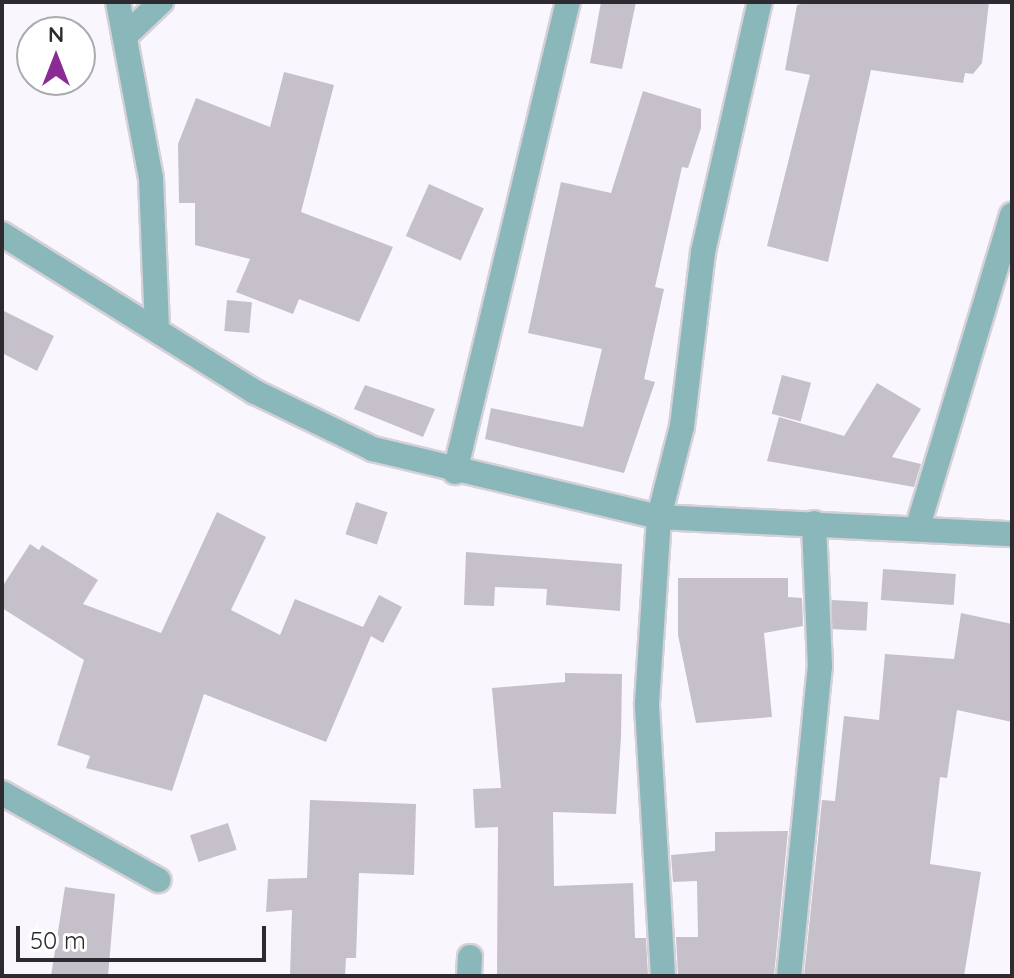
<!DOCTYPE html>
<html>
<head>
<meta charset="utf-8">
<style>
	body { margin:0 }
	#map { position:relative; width:1014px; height:978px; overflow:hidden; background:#faf6fe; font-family:Quicksand,sans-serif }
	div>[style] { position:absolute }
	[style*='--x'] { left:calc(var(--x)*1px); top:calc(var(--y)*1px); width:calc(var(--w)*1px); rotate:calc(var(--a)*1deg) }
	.building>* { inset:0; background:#c5c0c9; transform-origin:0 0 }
	.roads { filter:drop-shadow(2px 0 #d5d1d9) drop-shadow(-2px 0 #d5d1d9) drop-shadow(0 2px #d5d1d9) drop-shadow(0 -2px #d5d1d9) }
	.minor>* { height:24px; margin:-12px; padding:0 12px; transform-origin:12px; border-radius:12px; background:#8ab7b9 }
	span { translate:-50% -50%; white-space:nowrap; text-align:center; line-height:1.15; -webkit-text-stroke:6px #fff; paint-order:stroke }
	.frame { position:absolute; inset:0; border:4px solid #2d2b2f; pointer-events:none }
	.north { position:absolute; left:16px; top:16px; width:80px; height:80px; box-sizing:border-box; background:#fff; border:2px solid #abaaac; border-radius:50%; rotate:0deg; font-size:22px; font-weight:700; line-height:32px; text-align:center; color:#2d2b2f }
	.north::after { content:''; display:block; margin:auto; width:28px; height:36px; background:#8a2a93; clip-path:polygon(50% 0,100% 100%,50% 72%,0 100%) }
	.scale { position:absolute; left:16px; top:926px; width:250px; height:36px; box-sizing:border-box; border:4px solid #2d2b2f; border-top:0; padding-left:10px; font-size:24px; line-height:28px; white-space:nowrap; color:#2d2b2f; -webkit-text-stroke:6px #fff; paint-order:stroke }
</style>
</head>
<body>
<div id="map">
	<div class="building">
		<i style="clip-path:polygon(601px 2px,636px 2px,622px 69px,590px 63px)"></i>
		<i style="clip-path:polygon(811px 2px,989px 2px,982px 63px,973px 74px,965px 73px,963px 83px,871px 70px,828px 262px,767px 246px,810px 75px,785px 70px,797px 5px)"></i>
		<i style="clip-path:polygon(284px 72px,334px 85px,301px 212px,393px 247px,359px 322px,299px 299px,293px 314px,236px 292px,250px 259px,195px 245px,195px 203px,179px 203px,178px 144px,196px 98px,270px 127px)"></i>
		<i style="clip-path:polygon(643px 91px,701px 109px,701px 128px,688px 168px,682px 167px,655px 287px,664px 289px,644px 379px,655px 382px,624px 473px,485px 439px,491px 408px,583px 427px,602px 349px,528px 333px,561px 182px,611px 193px)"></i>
		<i style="left:429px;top:184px;width:60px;height:57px;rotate:24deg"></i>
		<i style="left:227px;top:300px;width:25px;height:31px;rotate:5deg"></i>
		<i style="clip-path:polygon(2px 310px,54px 336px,37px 371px,2px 353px)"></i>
		<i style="left:782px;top:375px;width:30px;height:40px;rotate:15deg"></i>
		<i style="clip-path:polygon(877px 383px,921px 409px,892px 457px,921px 464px,914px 487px,767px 461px,779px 417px,844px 436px)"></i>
		<i style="clip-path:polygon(365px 385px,435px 409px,423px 437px,354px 409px)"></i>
		<i style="left:356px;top:502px;width:33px;height:34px;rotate:18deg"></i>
		<i style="clip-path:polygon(217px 512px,266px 537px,231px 610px,280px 635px,295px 599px,363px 627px,379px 595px,402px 607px,383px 643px,371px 636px,326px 742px,204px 694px,172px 791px,86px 768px,90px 756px,57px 745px,84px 660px,2px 608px,2px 587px,30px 544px,39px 550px,42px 545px,98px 580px,83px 604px,161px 633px)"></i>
		<i style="clip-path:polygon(466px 552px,622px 564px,620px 611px,546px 605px,547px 589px,495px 587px,494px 606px,464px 605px)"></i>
		<i style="left:883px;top:569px;width:73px;height:31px;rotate:4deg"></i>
		<i style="clip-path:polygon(678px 578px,788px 578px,788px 597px,802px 598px,803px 626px,764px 633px,772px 717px,696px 723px,678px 635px)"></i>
		<i style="left:832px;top:600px;width:36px;height:29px;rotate:3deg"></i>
		<i style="clip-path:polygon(961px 613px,1012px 624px,1012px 722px,957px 710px,947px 778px,940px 777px,930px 864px,981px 872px,964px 976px,804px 976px,822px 800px,835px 801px,844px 716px,879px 720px,885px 654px,954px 659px)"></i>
		<i style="clip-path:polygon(565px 673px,622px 674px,621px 737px,616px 814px,553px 812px,554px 886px,633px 883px,635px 938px,646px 938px,648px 976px,497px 976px,498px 827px,475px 828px,473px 789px,501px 788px,492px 688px,565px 682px)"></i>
		<i style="clip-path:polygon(310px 800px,416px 804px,414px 875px,359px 873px,356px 958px,346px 958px,345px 976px,290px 976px,292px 910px,266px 912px,268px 879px,307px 878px)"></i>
		<i style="left:228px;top:823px;width:28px;height:40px;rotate:72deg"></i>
		<i style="clip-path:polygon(788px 831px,774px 976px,678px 976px,676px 937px,698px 937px,697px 881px,673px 882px,671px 855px,715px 851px,715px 832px)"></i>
		<i style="clip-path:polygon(65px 887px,115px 894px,108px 976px,51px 976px)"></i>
	</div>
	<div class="roads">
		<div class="minor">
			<i style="--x:118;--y:2;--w:179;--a:79.4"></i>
			<i style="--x:151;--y:178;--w:151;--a:87.7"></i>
			<i style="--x:125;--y:36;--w:50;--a:-43.4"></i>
			<i style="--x:2;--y:234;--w:298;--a:32"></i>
			<i style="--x:255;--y:392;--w:131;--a:25.8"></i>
			<i style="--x:373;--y:449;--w:294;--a:13.4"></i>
			<i style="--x:659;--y:517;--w:353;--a:2.8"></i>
			<i style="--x:455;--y:472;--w:483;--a:-76.5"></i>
			<i style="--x:918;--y:526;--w:325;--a:-73.2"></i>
			<i style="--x:2;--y:793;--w:179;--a:29.1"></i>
			<i style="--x:469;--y:976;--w:19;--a:-87"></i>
			<i style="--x:663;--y:976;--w:273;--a:-93.4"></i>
			<i style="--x:647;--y:703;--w:186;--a:-86.3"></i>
			<i style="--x:659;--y:517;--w:94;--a:-75.8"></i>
			<i style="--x:682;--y:426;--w:175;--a:-83.1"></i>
			<i style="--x:703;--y:252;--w:256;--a:-77.2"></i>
			<i style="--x:789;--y:976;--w:311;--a:-84.3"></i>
			<i style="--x:820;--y:667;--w:144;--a:-92.4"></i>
		</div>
	</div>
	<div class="frame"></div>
	<div class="north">N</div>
	<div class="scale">50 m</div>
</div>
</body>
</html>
